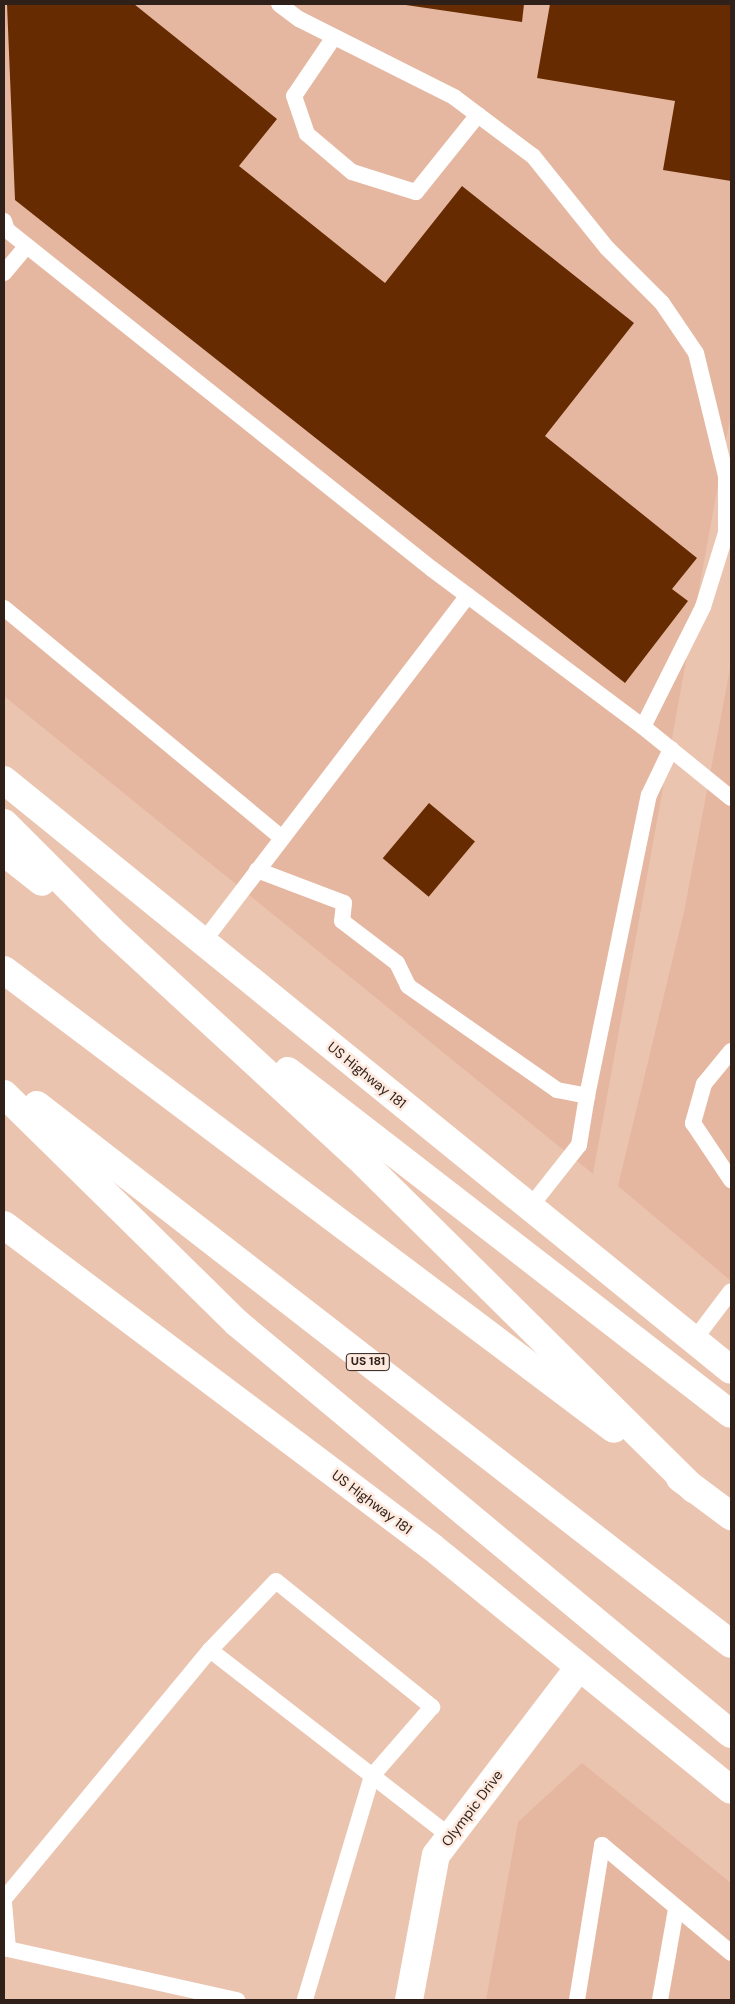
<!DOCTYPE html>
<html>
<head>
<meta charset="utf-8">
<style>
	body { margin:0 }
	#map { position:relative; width:735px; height:2004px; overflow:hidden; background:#ebc4b0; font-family:"DM Sans",sans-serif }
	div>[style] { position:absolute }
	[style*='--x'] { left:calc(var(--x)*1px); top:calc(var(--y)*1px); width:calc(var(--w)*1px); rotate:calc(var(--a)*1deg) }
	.built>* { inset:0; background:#e5b7a0 }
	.building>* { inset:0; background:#672b02; transform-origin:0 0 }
	.service>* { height:16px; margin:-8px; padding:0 8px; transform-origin:8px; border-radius:8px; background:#fff }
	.minor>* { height:28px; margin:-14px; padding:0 14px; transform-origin:14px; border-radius:14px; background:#fff }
	.secondary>* { height:28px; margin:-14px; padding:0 14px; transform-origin:14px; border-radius:14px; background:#fff }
	.motorway>* { height:28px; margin:-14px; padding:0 14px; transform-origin:14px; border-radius:14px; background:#fff }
	span { translate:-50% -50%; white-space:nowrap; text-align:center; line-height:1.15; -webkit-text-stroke:5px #fee9df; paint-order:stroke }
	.shield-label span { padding:1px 4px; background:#fee9df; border:1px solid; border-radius:4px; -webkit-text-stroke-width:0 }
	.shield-label { font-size:12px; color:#2f2119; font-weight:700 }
	.street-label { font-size:14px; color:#2f2119 }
	.frame { position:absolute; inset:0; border:5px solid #2f2119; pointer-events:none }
</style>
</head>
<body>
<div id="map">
	<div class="built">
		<i style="clip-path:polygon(4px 4px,731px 4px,731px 413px,593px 1174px,4px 696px)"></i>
		<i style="clip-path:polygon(731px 663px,731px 1281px,618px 1186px,684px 912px)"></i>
		<i style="clip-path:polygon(582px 1763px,731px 1883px,731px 2000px,486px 2000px,518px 1822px)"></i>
	</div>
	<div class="building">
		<i style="clip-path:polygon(7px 4px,134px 4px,277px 119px,239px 166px,385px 283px,462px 186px,634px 323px,545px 436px,697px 558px,672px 589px,688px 601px,625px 683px,15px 200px)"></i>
		<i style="clip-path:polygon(399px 4px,524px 4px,522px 22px)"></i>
		<i style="clip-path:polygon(550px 4px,731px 4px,731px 181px,663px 170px,675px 101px,537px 78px)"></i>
		<i style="left:429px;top:803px;width:60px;height:72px;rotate:40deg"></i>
	</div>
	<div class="service">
		<i style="--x:279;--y:4;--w:25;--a:37"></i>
		<i style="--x:299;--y:19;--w:174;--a:26.7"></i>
		<i style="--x:454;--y:97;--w:99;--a:36.8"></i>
		<i style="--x:533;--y:156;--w:118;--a:51.2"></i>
		<i style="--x:607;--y:248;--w:78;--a:45"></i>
		<i style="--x:662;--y:303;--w:60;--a:55.8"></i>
		<i style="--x:696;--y:353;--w:127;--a:76.3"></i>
		<i style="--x:726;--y:476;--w:57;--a:90"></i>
		<i style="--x:726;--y:533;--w:77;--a:107.3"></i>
		<i style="--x:703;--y:607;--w:134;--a:116.6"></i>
		<i style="--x:334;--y:37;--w:71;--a:124.1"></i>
		<i style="--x:294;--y:96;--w:40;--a:71.1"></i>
		<i style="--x:307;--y:134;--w:59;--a:40.2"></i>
		<i style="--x:352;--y:172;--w:67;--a:17.4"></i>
		<i style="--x:416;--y:192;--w:99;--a:-51.2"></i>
		<i style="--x:4;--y:221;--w:9;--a:72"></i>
		<i style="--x:7;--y:230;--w:544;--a:38.58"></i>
		<i style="--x:432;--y:569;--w:269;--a:36.8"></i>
		<i style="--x:647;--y:730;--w:108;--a:39"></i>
		<i style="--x:4;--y:273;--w:35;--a:-50"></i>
		<i style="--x:4;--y:608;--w:359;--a:39.6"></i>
		<i style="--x:257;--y:870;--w:93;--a:20.8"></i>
		<i style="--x:344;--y:903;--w:18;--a:96"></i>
		<i style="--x:342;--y:921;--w:69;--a:37.4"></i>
		<i style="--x:397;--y:963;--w:25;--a:64"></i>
		<i style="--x:408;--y:986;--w:182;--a:34.9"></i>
		<i style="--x:557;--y:1090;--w:31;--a:11"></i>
		<i style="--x:587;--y:1096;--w:50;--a:99.3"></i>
		<i style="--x:579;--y:1145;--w:79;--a:128.3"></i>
		<i style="--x:203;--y:942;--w:436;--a:-52.6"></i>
		<i style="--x:731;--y:1051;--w:43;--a:129.3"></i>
		<i style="--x:704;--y:1084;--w:41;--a:105.8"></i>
		<i style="--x:693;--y:1123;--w:69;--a:56.3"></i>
		<i style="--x:587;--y:1096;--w:307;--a:-78.4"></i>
		<i style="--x:649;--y:795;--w:51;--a:-64.4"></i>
		<i style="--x:694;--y:1340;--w:61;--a:-52.9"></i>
		<i style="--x:210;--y:1650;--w:95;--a:-46.3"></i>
		<i style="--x:276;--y:1581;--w:201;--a:38.9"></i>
		<i style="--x:432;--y:1707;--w:91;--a:131"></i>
		<i style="--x:372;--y:1776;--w:234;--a:106.7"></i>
		<i style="--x:4;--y:1899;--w:323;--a:-50.4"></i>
		<i style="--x:210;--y:1650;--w:304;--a:37.8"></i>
		<i style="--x:4;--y:1903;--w:46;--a:85"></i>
		<i style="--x:8;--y:1949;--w:235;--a:12.6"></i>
		<i style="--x:577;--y:2000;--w:157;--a:-80.8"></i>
		<i style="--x:602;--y:1845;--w:168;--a:39.9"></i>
		<i style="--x:660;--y:2000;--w:92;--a:-80"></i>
	</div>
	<div class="minor">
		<i style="--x:409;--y:2000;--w:147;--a:-79.5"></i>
		<i style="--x:436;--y:1855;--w:236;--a:-52.7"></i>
	</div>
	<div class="secondary">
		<i style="--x:4;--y:780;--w:936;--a:39.06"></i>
		<i style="--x:4;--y:1225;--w:536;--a:36.96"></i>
		<i style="--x:432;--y:1547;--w:385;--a:39.1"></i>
	</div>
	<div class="motorway">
		<i style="--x:4;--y:823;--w:151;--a:45"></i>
		<i style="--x:111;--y:930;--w:334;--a:42.6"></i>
		<i style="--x:357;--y:1156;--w:474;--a:44.7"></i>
		<i style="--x:4;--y:852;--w:48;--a:38.3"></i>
		<i style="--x:4;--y:970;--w:763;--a:36.96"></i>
		<i style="--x:288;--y:1071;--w:560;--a:37.75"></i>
		<i style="--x:4;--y:1094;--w:327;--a:44.5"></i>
		<i style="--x:237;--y:1323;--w:643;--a:39.76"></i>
		<i style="--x:37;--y:1105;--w:879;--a:37.83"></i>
		<i style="--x:680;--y:1478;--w:64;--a:36.7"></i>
	</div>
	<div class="shield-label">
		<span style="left:368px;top:1362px">US 181</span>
	</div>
	<div class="street-label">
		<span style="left:367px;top:1075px;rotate:39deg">US Highway 181</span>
		<span style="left:372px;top:1502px;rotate:37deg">US Highway 181</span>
		<span style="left:472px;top:1808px;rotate:-53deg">Olympic Drive</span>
	</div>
	<div class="frame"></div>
</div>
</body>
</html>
